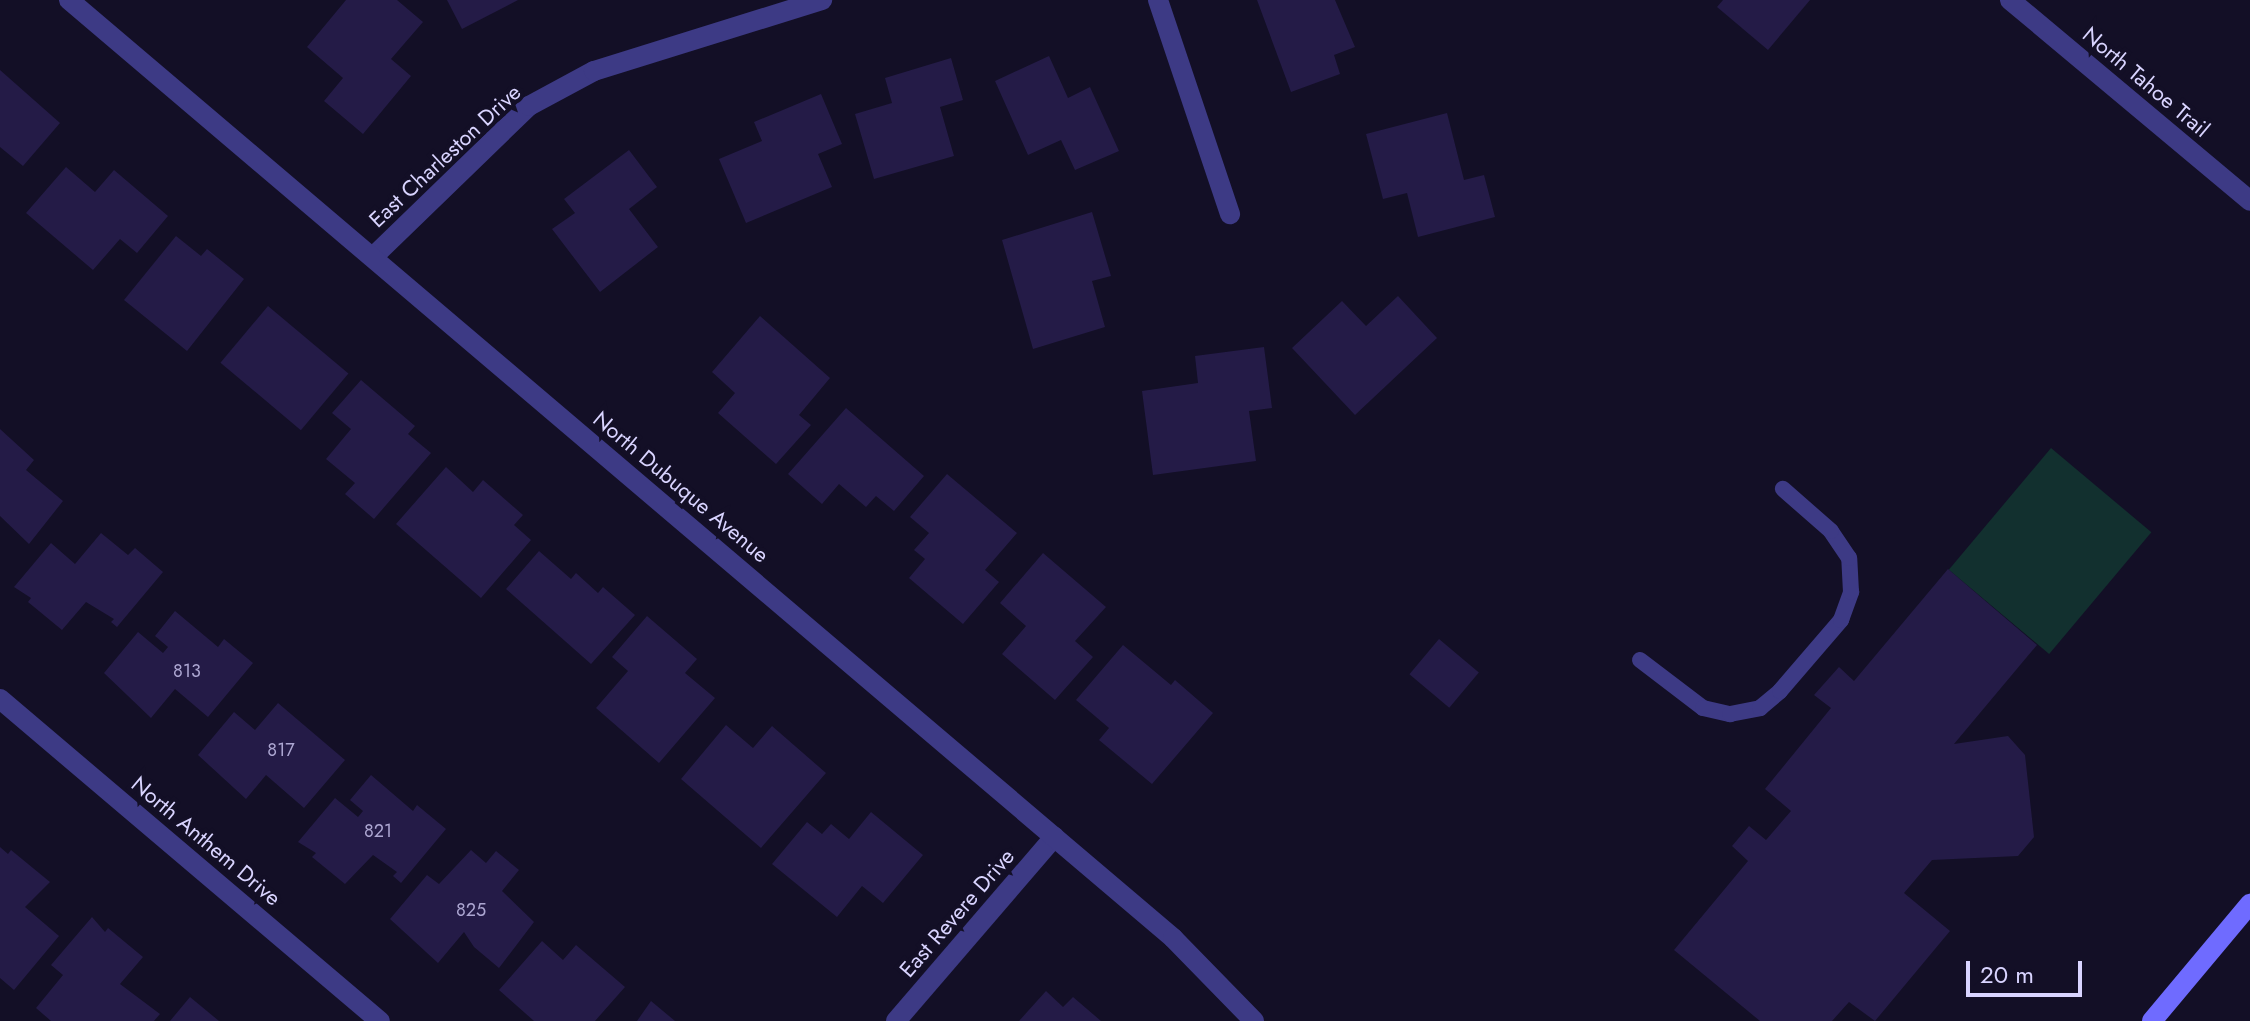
<!DOCTYPE html>
<html>
<head>
<meta charset="utf-8">
<style>
	body { margin:0 }
	#map { position:relative; width:2250px; height:1021px; overflow:hidden; background:#130f26; font-family:Jost,sans-serif }
	div>[style] { position:absolute }
	[style*='--x'] { left:calc(var(--x)*1px); top:calc(var(--y)*1px); width:calc(var(--w)*1px); rotate:calc(var(--a)*1deg) }
	.green>* { inset:0; background:#12302f; transform-origin:0 0 }
	.building>* { inset:0; background:#241b47; transform-origin:0 0 }
	.service>* { height:16px; margin:-8px; padding:0 8px; transform-origin:8px; border-radius:8px; background:#3d3a85 }
	.minor>* { height:20px; margin:-10px; padding:0 10px; transform-origin:10px; border-radius:10px; background:#3d3a85 }
	.tertiary>* { height:20px; margin:-10px; padding:0 10px; transform-origin:10px; border-radius:10px; background:#3d3a85 }
	.secondary>* { height:20px; margin:-10px; padding:0 10px; transform-origin:10px; border-radius:10px; background:#6f6bff }
	span { translate:-50% -50%; white-space:nowrap; text-align:center; line-height:1.15; -webkit-text-stroke:8px #130f26; paint-order:stroke }
	.number-label { font-size:18px; color:#aca6d1 }
	.number-label span { -webkit-text-stroke-width:0 }
	.street-label { font-size:22px; color:#d9d4ff }
	.scale { position:absolute; left:1966px; top:961px; width:116px; height:36px; box-sizing:border-box; border:4px solid #d9d4ff; border-top:0; padding-left:10px; font-size:24px; line-height:28px; white-space:nowrap; color:#d9d4ff; -webkit-text-stroke:6px #130f26; paint-order:stroke }
</style>
</head>
<body>
<div id="map">
	<div class="green">
		<i style="left:2051px;top:448px;width:131px;height:159px;rotate:40deg"></i>
	</div>
	<div class="building">
		<i style="clip-path:polygon(346px 0,397px 0,423px 22px,391px 59px,411px 76px,363px 134px,324px 101px,343px 78px,307px 47px)"></i>
		<i style="clip-path:polygon(447px 0,518px 0,462px 29px)"></i>
		<i style="clip-path:polygon(1257px 0,1335px 0,1355px 47px,1334px 55px,1340px 74px,1291px 92px)"></i>
		<i style="clip-path:polygon(1723px 0,1810px 0,1768px 50px,1717px 7px)"></i>
		<i style="clip-path:polygon(1049px 56px,1068px 98px,1090px 87px,1119px 151px,1075px 170px,1061px 140px,1028px 155px,995px 81px)"></i>
		<i style="clip-path:polygon(951px 58px,963px 100px,940px 107px,954px 156px,874px 179px,855px 114px,892px 103px,885px 78px)"></i>
		<i style="clip-path:polygon(0 70px,60px 123px,23px 166px,0 147px)"></i>
		<i style="clip-path:polygon(821px 94px,842px 144px,818px 154px,832px 187px,746px 223px,719px 159px,762px 141px,754px 122px)"></i>
		<i style="clip-path:polygon(1447px 113px,1464px 180px,1484px 175px,1495px 217px,1418px 237px,1407px 193px,1383px 199px,1366px 134px)"></i>
		<i style="clip-path:polygon(629px 150px,657px 187px,629px 209px,658px 247px,600px 292px,552px 229px,575px 213px,564px 199px)"></i>
		<i style="clip-path:polygon(66px 167px,95px 192px,114px 170px,168px 216px,137px 253px,120px 239px,93px 270px,26px 213px)"></i>
		<i style="clip-path:polygon(1092px 212px,1111px 276px,1092px 281px,1105px 327px,1033px 349px,1002px 240px)"></i>
		<i style="clip-path:polygon(176px 236px,201px 256px,207px 249px,244px 279px,187px 351px,124px 300px)"></i>
		<i style="clip-path:polygon(1398px 296px,1437px 338px,1355px 415px,1292px 348px,1342px 301px,1366px 326px)"></i>
		<i style="left:268px;top:306px;width:105px;height:74px;rotate:40deg"></i>
		<i style="clip-path:polygon(760px 316px,830px 378px,799px 415px,811px 425px,776px 464px,718px 413px,735px 393px,712px 372px)"></i>
		<i style="clip-path:polygon(1264px 347px,1272px 408px,1249px 411px,1256px 461px,1153px 475px,1142px 391px,1198px 383px,1195px 356px)"></i>
		<i style="clip-path:polygon(361px 380px,415px 426px,408px 434px,431px 453px,374px 519px,345px 494px,355px 483px,326px 459px,351px 429px,332px 413px)"></i>
		<i style="clip-path:polygon(846px 408px,924px 476px,894px 511px,876px 496px,866px 507px,839px 484px,822px 504px,788px 474px)"></i>
		<i style="clip-path:polygon(0 429px,34px 460px,26px 470px,63px 501px,29px 544px,0 516px)"></i>
		<i style="clip-path:polygon(446px 467px,473px 492px,483px 480px,523px 515px,514px 525px,531px 540px,481px 598px,396px 524px)"></i>
		<i style="clip-path:polygon(947px 474px,1017px 533px,985px 570px,999px 582px,963px 624px,909px 578px,925px 559px,914px 550px,929px 533px,910px 517px)"></i>
		<i style="clip-path:polygon(101px 533px,128px 555px,135px 548px,163px 572px,117px 627px,111px 622px,114px 619px,86px 602px,62px 630px,28px 602px,31px 598px,14px 587px,51px 543px,75px 564px)"></i>
		<i style="clip-path:polygon(539px 551px,571px 579px,576px 573px,598px 593px,603px 587px,635px 615px,591px 664px,506px 589px)"></i>
		<i style="clip-path:polygon(1043px 553px,1106px 607px,1075px 641px,1093px 657px,1055px 700px,1002px 654px,1026px 626px,1000px 603px)"></i>
		<i style="clip-path:polygon(1948px 569px,2037px 645px,1954px 744px,2008px 736px,2025px 755px,2034px 837px,2018px 856px,1932px 860px,1904px 893px,1950px 931px,1875px 1021px,1849px 1002px,1832px 1021px,1760px 1021px,1674px 950px,1748px 861px,1732px 846px,1749px 826px,1766px 840px,1791px 811px,1765px 789px,1831px 708px,1814px 695px,1839px 667px,1854px 681px)"></i>
		<i style="clip-path:polygon(175px 611px,218px 647px,224px 639px,253px 663px,208px 717px,175px 689px,151px 718px,104px 673px,138px 632px,163px 653px,168px 647px,155px 636px)"></i>
		<i style="clip-path:polygon(647px 616px,697px 659px,685px 673px,715px 698px,659px 763px,596px 708px,628px 671px,612px 657px)"></i>
		<i style="left:1439px;top:639px;width:52px;height:46px;rotate:40deg"></i>
		<i style="clip-path:polygon(1123px 645px,1171px 685px,1175px 680px,1213px 713px,1152px 784px,1099px 740px,1109px 728px,1076px 700px)"></i>
		<i style="clip-path:polygon(278px 703px,345px 760px,304px 808px,266px 775px,246px 799px,198px 755px,234px 712px,255px 730px)"></i>
		<i style="clip-path:polygon(726px 725px,753px 748px,772px 726px,826px 773px,761px 848px,681px 779px)"></i>
		<i style="clip-path:polygon(371px 775px,413px 811px,417px 805px,446px 829px,401px 883px,393px 876px,397px 872px,373px 855px,345px 884px,312px 857px,316px 853px,298px 842px,335px 798px,358px 817px,363px 811px,350px 800px)"></i>
		<i style="clip-path:polygon(871px 812px,923px 855px,883px 903px,862px 886px,837px 917px,772px 864px,807px 822px,822px 834px,831px 824px,849px 839px)"></i>
		<i style="clip-path:polygon(0 847px,8px 854px,11px 850px,50px 882px,25px 907px,59px 936px,14px 990px,0 978px)"></i>
		<i style="clip-path:polygon(471px 850px,486px 863px,496px 851px,519px 870px,502px 891px,534px 922px,499px 968px,474px 947px,464px 932px,438px 963px,390px 919px,427px 875px,439px 884px)"></i>
		<i style="clip-path:polygon(92px 917px,105px 932px,108px 928px,143px 957px,120px 984px,160px 1014px,154px 1021px,51px 1021px,36px 1008px,63px 975px,51px 965px)"></i>
		<i style="clip-path:polygon(542px 941px,563px 960px,576px 945px,625px 987px,595px 1021px,534px 1021px,499px 990px)"></i>
		<i style="clip-path:polygon(1046px 991px,1063px 1007px,1073px 997px,1101px 1021px,1019px 1021px)"></i>
		<i style="clip-path:polygon(190px 997px,219px 1021px,170px 1021px)"></i>
		<i style="clip-path:polygon(651px 1001px,675px 1021px,637px 1021px)"></i>
	</div>
	<div class="service">
		<i style="--x:1640;--y:660;--w:79;--a:37.3"></i>
		<i style="--x:1703;--y:708;--w:28;--a:13"></i>
		<i style="--x:1730;--y:714;--w:31;--a:-11"></i>
		<i style="--x:1760;--y:708;--w:26;--a:-40"></i>
		<i style="--x:1780;--y:691;--w:94;--a:-49.3"></i>
		<i style="--x:1841;--y:620;--w:30;--a:-70"></i>
		<i style="--x:1851;--y:592;--w:34;--a:-93"></i>
		<i style="--x:1849;--y:558;--w:32;--a:-124"></i>
		<i style="--x:1831;--y:531;--w:64;--a:-138.8"></i>
	</div>
	<div class="minor">
		<i style="--x:1158;--y:0;--w:226;--a:71.4"></i>
		<i style="--x:373;--y:257;--w:217;--a:-44.1"></i>
		<i style="--x:529;--y:106;--w:74;--a:-28.3"></i>
		<i style="--x:594;--y:71;--w:239;--a:-17.3"></i>
		<i style="--x:0;--y:699;--w:498;--a:40.3"></i>
		<i style="--x:896;--y:1021;--w:243;--a:-49.3"></i>
	</div>
	<div class="tertiary">
		<i style="--x:69;--y:0;--w:1449;--a:40.35"></i>
		<i style="--x:1173;--y:938;--w:116;--a:45.7"></i>
		<i style="--x:2010;--y:0;--w:313;--a:39.9"></i>
	</div>
	<div class="secondary">
		<i style="--x:2152;--y:1021;--w:153;--a:-50.1"></i>
	</div>
	<div class="number-label">
		<span style="left:187px;top:671px">813</span>
		<span style="left:281px;top:750px">817</span>
		<span style="left:378px;top:831px">821</span>
		<span style="left:471px;top:910px">825</span>
	</div>
	<div class="street-label">
		<span style="left:2146px;top:82px;rotate:40deg">North Tahoe Trail</span>
		<span style="left:445px;top:156px;rotate:-43deg">East Charleston Drive</span>
		<span style="left:681px;top:487px;rotate:40deg">North Dubuque Avenue</span>
		<span style="left:206px;top:841px;rotate:40deg">North Anthem Drive</span>
		<span style="left:957px;top:913px;rotate:-49deg">East Revere Drive</span>
	</div>
	<div class="scale">20 m</div>
</div>
</body>
</html>
